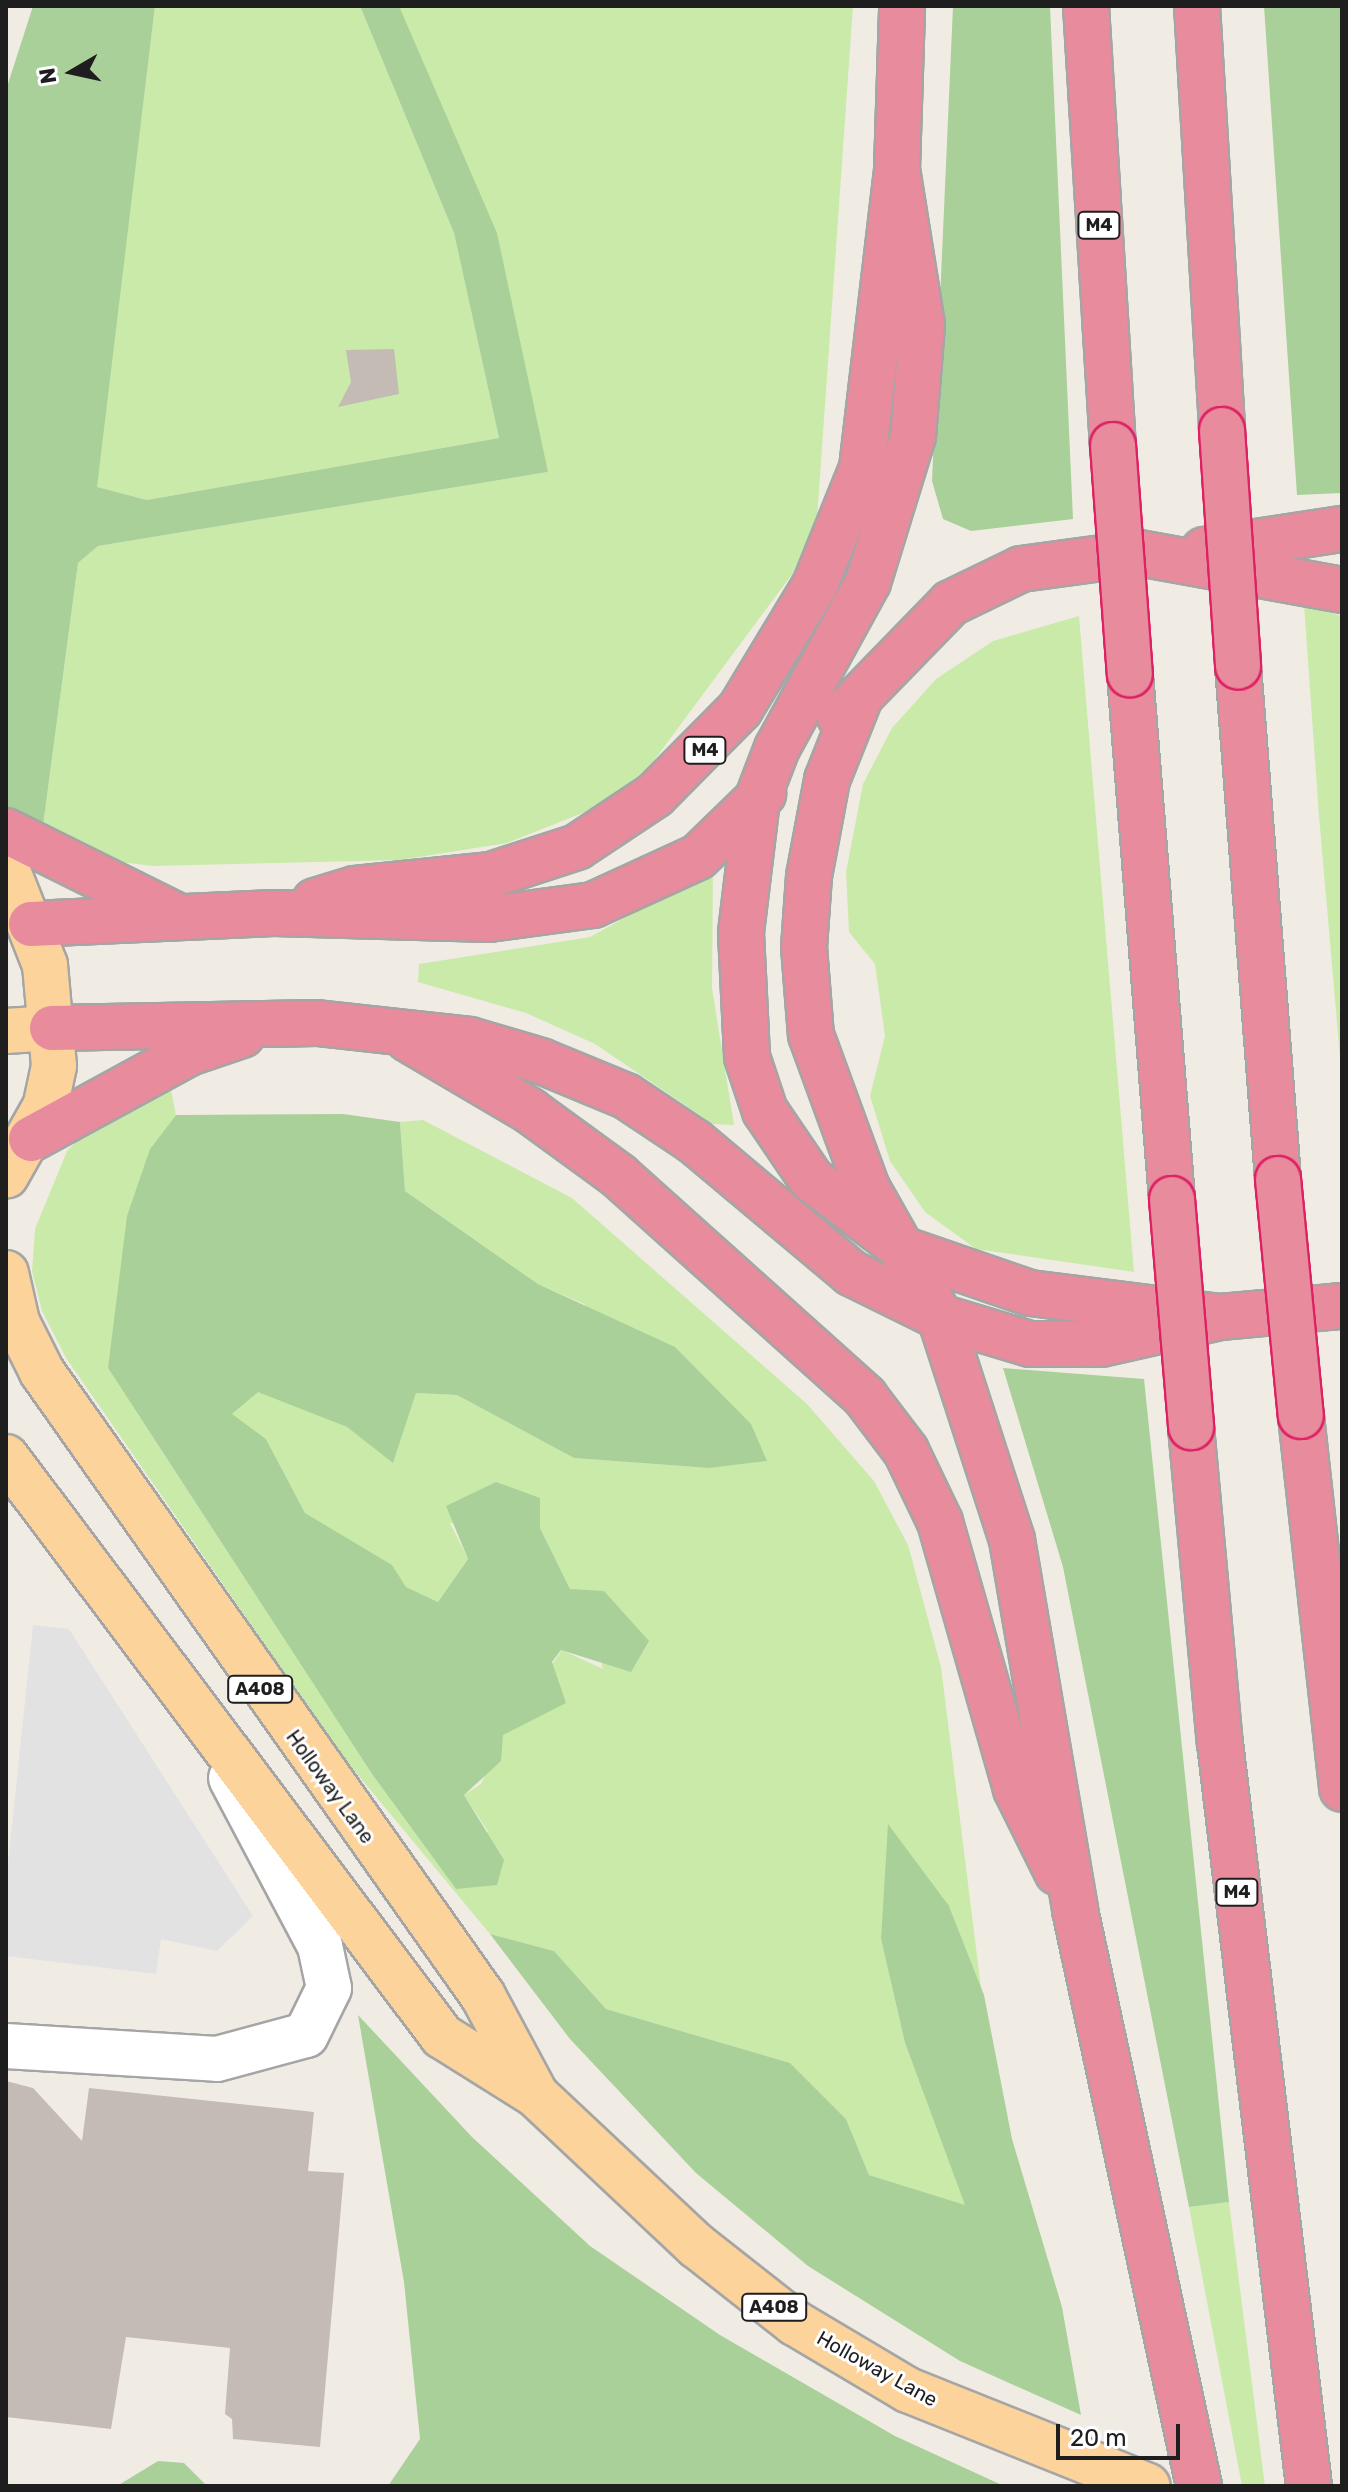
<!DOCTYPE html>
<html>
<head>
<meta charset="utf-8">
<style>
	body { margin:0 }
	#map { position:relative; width:1348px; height:2492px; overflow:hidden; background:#f0ece4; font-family:Rubik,sans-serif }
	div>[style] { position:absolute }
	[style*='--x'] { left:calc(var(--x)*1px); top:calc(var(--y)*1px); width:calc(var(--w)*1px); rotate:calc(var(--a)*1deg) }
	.grass>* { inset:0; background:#caeaaa }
	.forest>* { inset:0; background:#a9d098 }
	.parking>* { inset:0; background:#e2e2e2 }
	.building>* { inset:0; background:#c4bbb4 }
	.roads { filter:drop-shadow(2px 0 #a5a5a5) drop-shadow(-2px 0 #a5a5a5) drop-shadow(0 2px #a5a5a5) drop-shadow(0 -2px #a5a5a5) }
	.minor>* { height:44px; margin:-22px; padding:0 22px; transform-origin:22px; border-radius:22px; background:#fff }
	.primary>* { height:44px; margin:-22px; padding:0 22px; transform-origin:22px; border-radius:22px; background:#fdd39c }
	.motorway>* { height:44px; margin:-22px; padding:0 22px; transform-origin:22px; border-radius:22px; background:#e88b9d }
	.bridges { filter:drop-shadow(2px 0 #de2163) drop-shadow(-2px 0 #de2163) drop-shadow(0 2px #de2163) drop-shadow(0 -2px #de2163) }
	.motorway-bridge>* { height:44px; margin:-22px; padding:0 22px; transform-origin:22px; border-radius:22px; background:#e88b9d }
	span { translate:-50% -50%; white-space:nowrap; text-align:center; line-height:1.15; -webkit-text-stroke:6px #fff; paint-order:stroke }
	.shield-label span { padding:2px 6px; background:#fff; border:2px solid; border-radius:6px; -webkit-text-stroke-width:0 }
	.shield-label { font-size:18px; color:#1e1e1e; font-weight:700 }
	.street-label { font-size:20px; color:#1e1e1e }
	.frame { position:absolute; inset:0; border:8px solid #1e1e1e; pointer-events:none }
	.north { position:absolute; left:32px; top:32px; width:80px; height:80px; -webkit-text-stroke:6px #fff; paint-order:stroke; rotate:261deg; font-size:22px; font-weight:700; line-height:32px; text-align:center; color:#1e1e1e }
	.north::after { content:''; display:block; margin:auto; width:28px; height:36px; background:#1e1e1e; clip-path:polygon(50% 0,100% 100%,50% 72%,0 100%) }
	.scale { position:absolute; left:1056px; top:2424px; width:124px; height:36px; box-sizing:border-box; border:4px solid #1e1e1e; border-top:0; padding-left:10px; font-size:24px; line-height:28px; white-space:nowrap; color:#1e1e1e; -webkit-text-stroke:6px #fff; paint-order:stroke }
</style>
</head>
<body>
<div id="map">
	<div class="grass">
		<i style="clip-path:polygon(155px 6px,360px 6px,454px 233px,499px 438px,147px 500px,96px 487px)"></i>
		<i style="clip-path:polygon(399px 6px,853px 6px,817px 519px,793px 573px,641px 778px,585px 812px,507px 843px,400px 860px,153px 866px,96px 859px,42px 833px,78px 563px,98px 546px,548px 472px)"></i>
		<i style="clip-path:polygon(1304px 605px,1342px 616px,1342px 1080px,1319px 816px)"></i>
		<i style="clip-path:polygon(1079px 616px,1134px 1272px,976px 1249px,925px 1212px,890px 1161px,870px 1096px,885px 1036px,875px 964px,849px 932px,846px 872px,863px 784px,892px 728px,936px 679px,993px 641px)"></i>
		<i style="clip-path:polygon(713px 869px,712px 988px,734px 1125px,713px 1124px,595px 1044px,526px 1013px,418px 982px,419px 964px,590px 937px)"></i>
		<i style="clip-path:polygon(171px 1090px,176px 1115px,150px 1149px,108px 1368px,372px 1774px,456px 1889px,488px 1831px,464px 1795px,481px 1784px,503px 1735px,562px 1650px,603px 1669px,583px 1596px,570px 1589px,540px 1528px,450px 1523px,468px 1559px,438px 1602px,406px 1587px,391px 1565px,305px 1513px,266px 1439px,231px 1415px,258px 1391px,347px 1427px,393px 1462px,416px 1393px,457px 1395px,574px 1458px,709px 1468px,584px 1304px,538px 1284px,405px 1191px,400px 1122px,423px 1120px,572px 1198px,807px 1404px,874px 1481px,908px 1545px,941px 1667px,981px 1988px,949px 1906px,881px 1939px,905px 2043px,966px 2206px,869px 2175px,846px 2119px,790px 2063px,606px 2009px,554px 1951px,490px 1934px,343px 1757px,66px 1358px,42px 1311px,32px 1271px,35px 1229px,67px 1151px,89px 1128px,148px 1093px)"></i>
		<i style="clip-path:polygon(1229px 2202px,1265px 2486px,1242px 2486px,1189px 2207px)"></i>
	</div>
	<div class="forest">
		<i style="clip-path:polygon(33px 6px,155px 6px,97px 487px,147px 500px,499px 438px,454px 233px,360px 6px,399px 6px,497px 233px,548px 472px,98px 546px,78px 563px,42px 833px,6px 808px,6px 90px)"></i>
		<i style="clip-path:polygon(953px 6px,1050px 6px,1073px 519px,971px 531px,943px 519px,932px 481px)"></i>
		<i style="clip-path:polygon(1264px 6px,1342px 6px,1342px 493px,1297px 495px)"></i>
		<i style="clip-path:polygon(343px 1114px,400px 1122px,405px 1191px,538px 1284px,675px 1347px,751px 1424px,767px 1461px,709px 1468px,574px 1458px,457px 1395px,416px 1393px,393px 1463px,347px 1427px,258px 1392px,232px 1414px,266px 1439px,305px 1513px,392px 1565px,406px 1587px,438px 1602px,468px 1559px,446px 1506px,496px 1482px,540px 1498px,540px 1528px,570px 1589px,604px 1591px,649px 1641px,631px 1672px,561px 1650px,552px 1662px,566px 1703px,503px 1735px,501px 1761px,464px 1795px,504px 1860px,497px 1885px,456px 1889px,372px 1774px,108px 1368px,127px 1216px,150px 1149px,176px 1115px)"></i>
		<i style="clip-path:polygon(1003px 1368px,1144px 1379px,1229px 2202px,1189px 2207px,1063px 1567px)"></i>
		<i style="clip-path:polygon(888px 1824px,949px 1906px,984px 1995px,1012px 2139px,1062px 2307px,1081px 2415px,960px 2361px,808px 2266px,696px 2173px,570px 2039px,490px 1934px,554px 1951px,606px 2009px,790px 2063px,846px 2119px,869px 2175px,965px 2205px,905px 2043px,881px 1939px)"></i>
		<i style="clip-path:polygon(358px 2015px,472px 2137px,590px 2246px,720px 2335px,895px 2436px,1004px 2486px,388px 2486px,420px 2439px,404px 2282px)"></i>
		<i style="clip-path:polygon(158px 2461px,184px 2463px,207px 2486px,117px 2486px)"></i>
	</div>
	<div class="parking">
		<i style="clip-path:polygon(33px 1625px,69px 1629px,253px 1916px,217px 1951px,161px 1939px,156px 1974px,6px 1956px,6px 1883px)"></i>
	</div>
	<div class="building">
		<i style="clip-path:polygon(394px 349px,399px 394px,338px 407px,351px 382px,346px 350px)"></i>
		<i style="clip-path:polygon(6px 2081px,33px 2088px,82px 2141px,89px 2088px,314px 2112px,308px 2171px,344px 2173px,320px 2447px,233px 2439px,232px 2419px,225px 2414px,230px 2348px,126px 2337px,111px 2429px,6px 2417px)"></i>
	</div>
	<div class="roads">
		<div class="minor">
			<i style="--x:6;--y:2046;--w:211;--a:3.5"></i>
			<i style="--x:217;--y:2059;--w:92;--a:-15.1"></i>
			<i style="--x:306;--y:2035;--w:52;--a:-63.9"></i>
			<i style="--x:329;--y:1988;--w:43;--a:-102.1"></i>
			<i style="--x:320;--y:1946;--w:190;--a:-117.9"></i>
		</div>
		<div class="primary">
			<i style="--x:6;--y:866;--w:106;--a:68.5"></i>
			<i style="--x:45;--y:965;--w:101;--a:84.9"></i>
			<i style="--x:54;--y:1066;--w:40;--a:102"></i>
			<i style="--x:46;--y:1105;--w:81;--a:119.4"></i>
			<i style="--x:6;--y:1031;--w:46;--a:-3.7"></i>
			<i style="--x:6;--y:1273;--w:50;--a:77.3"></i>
			<i style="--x:17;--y:1322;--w:56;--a:63.4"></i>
			<i style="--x:42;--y:1372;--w:764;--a:54.75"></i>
			<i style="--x:483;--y:1996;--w:110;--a:61.8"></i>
			<i style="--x:6;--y:1457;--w:725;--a:53.02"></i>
			<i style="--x:442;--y:2036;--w:111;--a:32.1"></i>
			<i style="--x:536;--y:2095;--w:221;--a:43.2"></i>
			<i style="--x:697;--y:2246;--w:125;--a:38.2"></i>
			<i style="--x:795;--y:2323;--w:131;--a:30.7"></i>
			<i style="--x:908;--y:2390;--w:258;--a:21.8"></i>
		</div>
		<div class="motorway">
			<i style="--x:1086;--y:6;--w:440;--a:86.5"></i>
			<i style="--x:1197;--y:6;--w:425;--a:86.6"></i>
			<i style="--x:897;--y:169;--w:158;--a:80.9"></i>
			<i style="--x:922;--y:325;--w:111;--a:94.6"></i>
			<i style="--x:913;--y:436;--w:153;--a:107.1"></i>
			<i style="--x:868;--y:582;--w:189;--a:118.7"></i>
			<i style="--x:777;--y:748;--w:56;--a:111"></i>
			<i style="--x:757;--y:800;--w:134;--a:96.9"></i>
			<i style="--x:741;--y:933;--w:124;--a:87.2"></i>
			<i style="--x:747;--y:1057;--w:57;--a:71.6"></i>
			<i style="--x:765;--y:1111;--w:82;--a:55.9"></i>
			<i style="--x:811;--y:1179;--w:118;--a:37.1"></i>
			<i style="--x:905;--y:1250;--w:132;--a:19"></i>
			<i style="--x:1030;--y:1293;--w:192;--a:7.2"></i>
			<i style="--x:1204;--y:550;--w:140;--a:-8.7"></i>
			<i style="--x:1238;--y:666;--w:515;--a:85.54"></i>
			<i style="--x:1130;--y:674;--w:527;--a:85.43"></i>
			<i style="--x:860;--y:697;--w:89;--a:111.7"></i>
			<i style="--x:827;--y:780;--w:98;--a:100.6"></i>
			<i style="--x:809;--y:876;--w:71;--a:94"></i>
			<i style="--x:804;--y:947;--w:88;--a:85.5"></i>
			<i style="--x:811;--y:1035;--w:163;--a:69.9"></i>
			<i style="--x:867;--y:1188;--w:148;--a:60.5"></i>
			<i style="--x:940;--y:1317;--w:234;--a:72.1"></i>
			<i style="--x:1012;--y:1540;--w:375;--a:80.3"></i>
			<i style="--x:1075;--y:1910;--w:589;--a:77.85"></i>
			<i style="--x:840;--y:717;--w:159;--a:-45.8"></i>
			<i style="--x:951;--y:603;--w:78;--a:-25.9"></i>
			<i style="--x:1021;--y:569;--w:119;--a:-7.7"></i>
			<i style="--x:1139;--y:553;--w:206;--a:10.3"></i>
			<i style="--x:6;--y:831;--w:186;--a:26.4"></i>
			<i style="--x:315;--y:901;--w:42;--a:-16.7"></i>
			<i style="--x:355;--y:889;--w:137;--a:-5.9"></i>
			<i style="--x:491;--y:875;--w:90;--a:-18"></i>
			<i style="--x:577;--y:847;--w:94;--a:-33.7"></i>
			<i style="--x:655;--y:795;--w:121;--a:-45.3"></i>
			<i style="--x:740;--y:709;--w:145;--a:-58.8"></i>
			<i style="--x:815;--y:585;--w:126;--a:-68.1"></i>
			<i style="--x:862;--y:468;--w:301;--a:-83.3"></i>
			<i style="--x:897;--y:169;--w:163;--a:-88.2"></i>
			<i style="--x:31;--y:924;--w:243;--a:-2.6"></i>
			<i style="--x:274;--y:913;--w:215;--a:1.6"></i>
			<i style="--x:489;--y:919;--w:105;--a:-7.7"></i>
			<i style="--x:593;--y:905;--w:115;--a:-24.6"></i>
			<i style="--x:698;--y:857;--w:91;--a:-44.1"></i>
			<i style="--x:52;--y:1028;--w:265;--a:-1.1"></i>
			<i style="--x:317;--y:1023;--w:154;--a:6.3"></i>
			<i style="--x:470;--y:1040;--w:74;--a:16.5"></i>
			<i style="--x:541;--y:1061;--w:92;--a:22.4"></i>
			<i style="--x:626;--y:1096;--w:83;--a:33.7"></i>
			<i style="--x:695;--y:1142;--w:204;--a:40"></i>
			<i style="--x:851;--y:1273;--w:99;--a:26.3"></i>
			<i style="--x:940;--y:1317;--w:94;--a:16.7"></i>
			<i style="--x:1030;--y:1344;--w:71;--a:0"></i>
			<i style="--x:1101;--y:1344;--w:122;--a:-12.8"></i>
			<i style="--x:1220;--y:1317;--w:122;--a:-5.2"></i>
			<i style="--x:408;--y:1039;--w:142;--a:30.5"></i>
			<i style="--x:530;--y:1111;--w:110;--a:36.1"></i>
			<i style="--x:619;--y:1176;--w:331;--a:41.9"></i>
			<i style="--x:865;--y:1397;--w:68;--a:52.8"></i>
			<i style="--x:906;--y:1451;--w:79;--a:64.4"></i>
			<i style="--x:940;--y:1522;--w:278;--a:74.1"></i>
			<i style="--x:1016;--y:1789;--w:93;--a:63.7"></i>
			<i style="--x:31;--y:1139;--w:180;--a:-28.6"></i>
			<i style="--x:189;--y:1053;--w:56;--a:-18.8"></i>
			<i style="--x:1301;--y:1416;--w:375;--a:83.7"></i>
			<i style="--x:1191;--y:1427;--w:317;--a:84.8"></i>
			<i style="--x:1220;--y:1743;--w:748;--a:83.17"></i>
		</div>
	</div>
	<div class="bridges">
		<div class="motorway-bridge">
			<i style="--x:1222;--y:430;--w:237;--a:86.1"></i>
			<i style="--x:1113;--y:445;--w:230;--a:85.8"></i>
			<i style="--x:1278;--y:1179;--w:238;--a:84.5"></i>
			<i style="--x:1172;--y:1199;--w:229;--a:85.2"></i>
		</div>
	</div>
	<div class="shield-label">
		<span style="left:1099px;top:225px">M4</span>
		<span style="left:705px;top:750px">M4</span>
		<span style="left:260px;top:1689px">A408</span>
		<span style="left:1237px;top:1892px">M4</span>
		<span style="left:774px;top:2307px">A408</span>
	</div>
	<div class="street-label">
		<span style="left:330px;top:1787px;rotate:54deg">Holloway Lane</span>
		<span style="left:877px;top:2369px;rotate:29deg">Holloway Lane</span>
	</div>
	<div class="frame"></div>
	<div class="north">N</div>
	<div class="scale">20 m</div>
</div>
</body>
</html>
